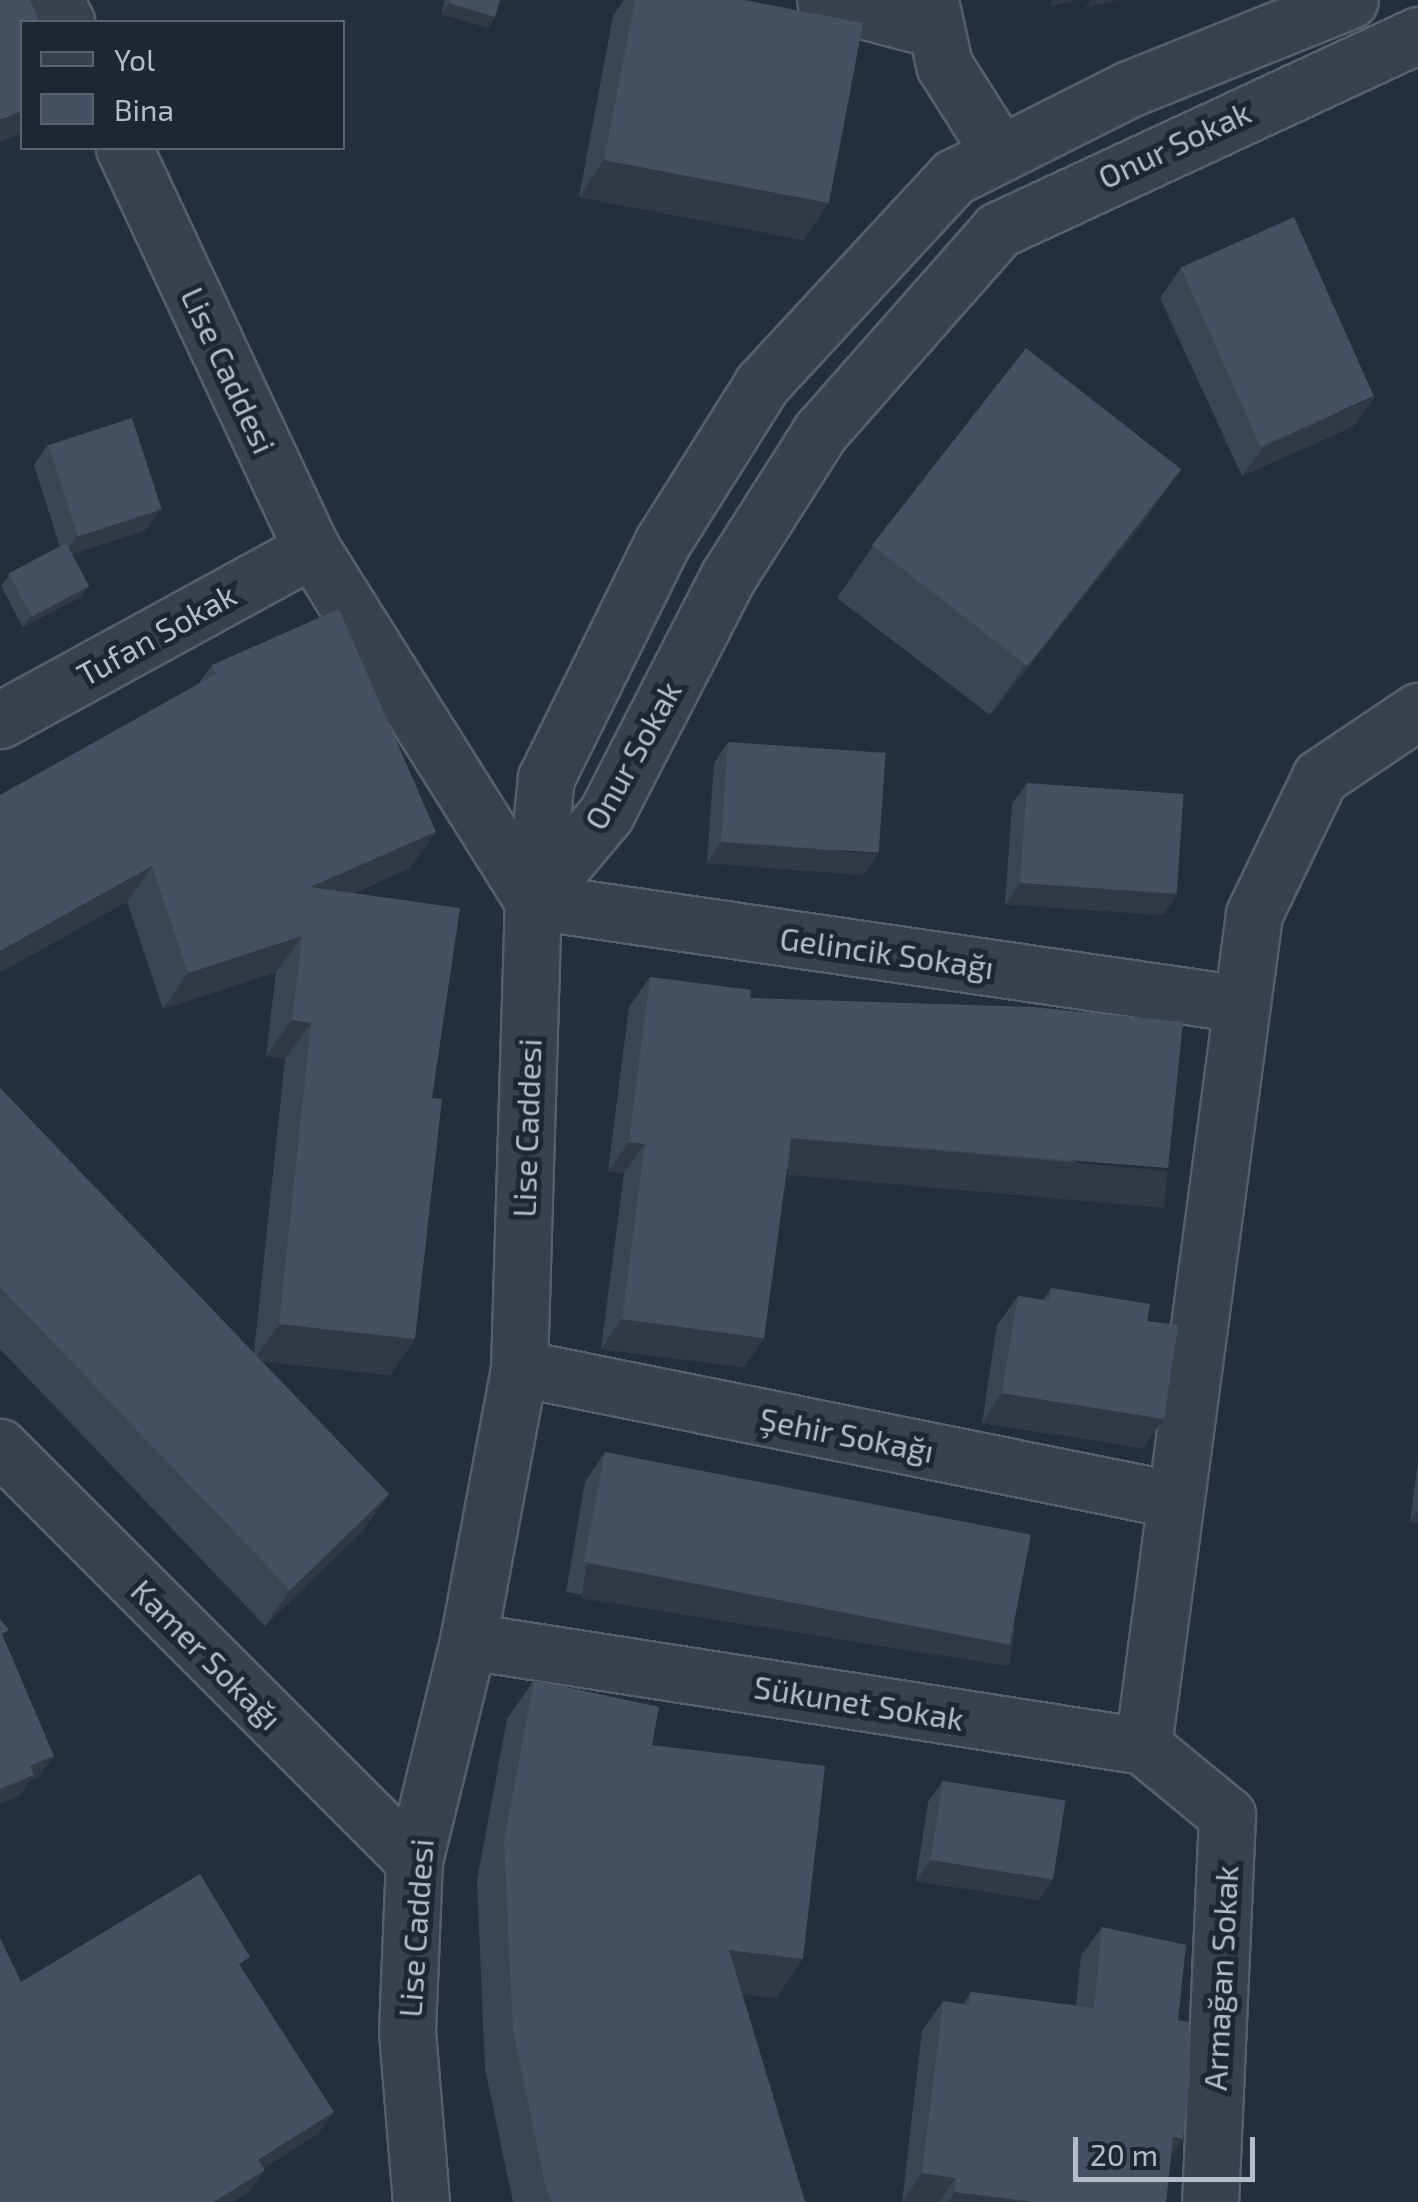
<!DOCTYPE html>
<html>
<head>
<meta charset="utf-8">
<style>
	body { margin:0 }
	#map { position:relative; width:1418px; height:2202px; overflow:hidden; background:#242f3e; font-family:"Exo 2",sans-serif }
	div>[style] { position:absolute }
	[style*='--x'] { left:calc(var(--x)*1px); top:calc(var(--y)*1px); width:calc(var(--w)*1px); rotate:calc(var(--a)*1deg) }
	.roads { filter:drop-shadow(2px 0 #565f6c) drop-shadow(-2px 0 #565f6c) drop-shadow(0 2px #565f6c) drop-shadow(0 -2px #565f6c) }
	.minor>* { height:55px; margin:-27.5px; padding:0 27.5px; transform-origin:27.5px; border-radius:27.5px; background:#38414e }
	.wall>* { inset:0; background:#3b4654 }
	.shaded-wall>* { inset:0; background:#303945; transform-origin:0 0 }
	.building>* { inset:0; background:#455162; transform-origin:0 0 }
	span { translate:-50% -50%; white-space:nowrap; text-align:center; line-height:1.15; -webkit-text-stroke:10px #1d2633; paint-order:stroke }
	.street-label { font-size:32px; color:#b4bcc9 }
	.legend { position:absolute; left:20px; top:20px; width:325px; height:130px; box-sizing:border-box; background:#1d2633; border:2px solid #59626f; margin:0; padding:12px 18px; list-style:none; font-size:30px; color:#b4bcc9 }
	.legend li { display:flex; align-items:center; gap:20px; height:50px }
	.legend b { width:50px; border:2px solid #59626f }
	.scale { position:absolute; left:1073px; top:2137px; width:182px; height:45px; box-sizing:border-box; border:5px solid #b4bcc9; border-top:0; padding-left:12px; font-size:30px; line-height:35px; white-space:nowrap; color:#b4bcc9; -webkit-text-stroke:8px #1d2633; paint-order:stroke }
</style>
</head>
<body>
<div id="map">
	<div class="roads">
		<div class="minor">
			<i style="--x:55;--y:0;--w:25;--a:63"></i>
			<i style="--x:825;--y:0;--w:112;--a:15"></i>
			<i style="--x:930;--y:0;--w:66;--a:77.8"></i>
			<i style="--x:944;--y:65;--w:103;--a:57.7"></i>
			<i style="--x:124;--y:148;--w:443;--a:64.9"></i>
			<i style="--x:312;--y:549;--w:416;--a:57.9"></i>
			<i style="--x:0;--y:720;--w:356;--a:-28.7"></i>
			<i style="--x:533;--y:901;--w:114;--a:-50"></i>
			<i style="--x:606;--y:814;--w:269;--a:-62.8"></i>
			<i style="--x:729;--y:575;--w:169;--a:-57.5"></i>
			<i style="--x:820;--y:432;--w:269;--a:-48.6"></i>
			<i style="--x:998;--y:230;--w:463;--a:-24.9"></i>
			<i style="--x:533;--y:901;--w:716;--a:8.27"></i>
			<i style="--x:519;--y:1368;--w:670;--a:11.36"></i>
			<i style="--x:0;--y:1447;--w:585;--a:45"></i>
			<i style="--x:468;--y:1641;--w:683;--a:8.84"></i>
			<i style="--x:1143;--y:1746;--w:109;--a:39.4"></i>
			<i style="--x:1227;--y:1815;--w:387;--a:92.5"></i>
			<i style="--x:1143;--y:1746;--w:839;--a:-82.4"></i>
			<i style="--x:1254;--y:914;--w:152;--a:-64.3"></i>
			<i style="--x:1320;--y:777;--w:118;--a:-34"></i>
			<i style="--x:421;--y:2202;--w:171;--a:-94.7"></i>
			<i style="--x:407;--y:2032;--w:171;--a:-87.7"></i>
			<i style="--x:414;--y:1861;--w:227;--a:-76.2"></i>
			<i style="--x:468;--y:1641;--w:278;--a:-79.4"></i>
			<i style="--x:519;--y:1368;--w:467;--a:-88.3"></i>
			<i style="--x:533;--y:901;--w:124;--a:-84"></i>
			<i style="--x:546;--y:778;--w:262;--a:-63.7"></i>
			<i style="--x:662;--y:543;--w:188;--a:-57.8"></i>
			<i style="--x:762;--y:384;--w:282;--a:-47.2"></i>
			<i style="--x:954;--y:177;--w:196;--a:-26.7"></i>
			<i style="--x:1129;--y:89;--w:238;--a:-21.9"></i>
		</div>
	</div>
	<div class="wall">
		<i style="clip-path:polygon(445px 0,500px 0,495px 17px,488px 28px,441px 14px)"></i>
		<i style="clip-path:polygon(624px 0,744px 0,804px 240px,579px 197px,613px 16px)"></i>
		<i style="clip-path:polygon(1181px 268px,1354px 426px,1242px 476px,1160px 298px)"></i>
		<i style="clip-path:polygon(48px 444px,146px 530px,71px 554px,89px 586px,81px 597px,23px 627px,1px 586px,9px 575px,60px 547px,34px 465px)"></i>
		<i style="clip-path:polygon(1146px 519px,990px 715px,837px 598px,873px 546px)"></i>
		<i style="clip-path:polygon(212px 665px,410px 868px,354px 893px,390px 1375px,261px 1361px,389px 1494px,363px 1530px,265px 1626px,0 1349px,0 1088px,254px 1353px,285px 1059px,266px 1056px,276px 972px,163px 1009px,127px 902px,199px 683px)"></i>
		<i style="clip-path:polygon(728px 742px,864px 875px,707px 863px,714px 763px)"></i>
		<i style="clip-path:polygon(1027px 783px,1177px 894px,1163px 915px,1005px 904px,1012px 804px)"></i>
		<i style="clip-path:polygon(650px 977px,750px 998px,1148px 1198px,787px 1169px,764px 1338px,744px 1367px,601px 1349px,624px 1173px,608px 1171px,629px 1007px)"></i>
		<i style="clip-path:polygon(1051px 1288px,1147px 1321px,1143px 1448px,982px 1423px,997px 1325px,1018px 1296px,1043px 1300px)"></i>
		<i style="clip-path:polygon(605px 1452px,1015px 1628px,995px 1658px,566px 1592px,585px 1482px)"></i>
		<i style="clip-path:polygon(1418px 1461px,1418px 1523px,1410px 1522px)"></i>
		<i style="clip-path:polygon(534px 1680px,652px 1745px,776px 1998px,742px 1994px,805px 2202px,513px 2202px,485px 2069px,477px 1880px,507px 1719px)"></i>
		<i style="clip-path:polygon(943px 1781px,1039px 1900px,916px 1881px,928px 1802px)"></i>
		<i style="clip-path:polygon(1102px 1927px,1178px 2020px,1171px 2157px,1166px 2202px,902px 2202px,922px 2031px,943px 2001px,963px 2004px,971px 1992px,1076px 2006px,1081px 1956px)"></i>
	</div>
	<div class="shaded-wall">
		<i style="clip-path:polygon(1053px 0,1077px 0,1048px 7px)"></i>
		<i style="clip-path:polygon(1091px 0,1119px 0,1085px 8px)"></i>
		<i style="clip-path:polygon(449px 3px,495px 17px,488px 28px,441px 14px)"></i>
		<i style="clip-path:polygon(22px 111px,22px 133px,0 142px,0 120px)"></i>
		<i style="clip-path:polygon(604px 160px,829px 203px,804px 240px,579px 197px)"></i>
		<i style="clip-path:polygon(1375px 396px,1354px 426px,1242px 476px,1263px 447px)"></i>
		<i style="clip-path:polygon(1182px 468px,1146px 519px,990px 715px,1026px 664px)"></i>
		<i style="clip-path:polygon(161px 509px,146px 530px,63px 556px,77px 535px)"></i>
		<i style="clip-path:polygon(89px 586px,81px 597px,23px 627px,31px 616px)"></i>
		<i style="clip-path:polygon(436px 832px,410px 868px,285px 923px,310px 887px)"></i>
		<i style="clip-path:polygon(721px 842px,879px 854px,864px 875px,707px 863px)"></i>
		<i style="clip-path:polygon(152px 866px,127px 902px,0 973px,0 951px)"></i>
		<i style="clip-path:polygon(1020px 883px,1177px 894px,1163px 915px,1005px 904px)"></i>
		<i style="clip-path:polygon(302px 936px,276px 972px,163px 1009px,188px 973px)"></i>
		<i style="clip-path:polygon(292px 1020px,311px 1023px,285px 1059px,266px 1056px)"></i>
		<i style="left:791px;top:1138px;width:378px;height:37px;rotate:5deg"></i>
		<i style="clip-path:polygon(629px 1142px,645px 1144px,624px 1173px,608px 1171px)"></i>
		<i style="clip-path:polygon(622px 1319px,764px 1338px,744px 1367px,601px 1349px)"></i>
		<i style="clip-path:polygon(279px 1324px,415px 1339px,390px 1375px,253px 1360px)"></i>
		<i style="clip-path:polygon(1002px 1393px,1164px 1419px,1143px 1448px,982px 1423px)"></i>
		<i style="clip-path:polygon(389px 1494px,363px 1530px,265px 1626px,290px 1590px)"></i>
		<i style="clip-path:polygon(1418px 1511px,1418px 1523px,1410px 1522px)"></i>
		<i style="left:587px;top:1563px;width:433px;height:36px;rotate:9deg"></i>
		<i style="clip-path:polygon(54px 1756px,39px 1777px,30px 1781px,19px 1796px,0 1804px,0 1789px,30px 1766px)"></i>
		<i style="clip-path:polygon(931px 1860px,1053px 1879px,1039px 1900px,916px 1881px)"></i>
		<i style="clip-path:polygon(729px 1950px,803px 1959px,776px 1998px,702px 1989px)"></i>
		<i style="clip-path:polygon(334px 2112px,319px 2133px,244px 2181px,258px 2160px)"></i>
		<i style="clip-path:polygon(1173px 2137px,1183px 2139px,1163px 2168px)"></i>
		<i style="clip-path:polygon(265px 2170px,250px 2191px,233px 2202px,214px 2202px)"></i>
		<i style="clip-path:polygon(922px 2173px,956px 2178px,939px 2202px,902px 2202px)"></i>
		<i style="clip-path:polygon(955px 2192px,1034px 2202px,948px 2202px)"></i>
	</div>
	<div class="building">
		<i style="clip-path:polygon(0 0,30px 0,40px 22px,22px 22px,22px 111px,0 120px)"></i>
		<i style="clip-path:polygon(450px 0,500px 0,495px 17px,449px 3px)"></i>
		<i style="clip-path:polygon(635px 0,744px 0,863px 23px,829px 203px,604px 160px)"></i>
		<i style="left:1294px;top:217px;width:196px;height:124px;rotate:66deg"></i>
		<i style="left:1026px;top:348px;width:197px;height:250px;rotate:38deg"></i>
		<i style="left:132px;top:418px;width:96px;height:88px;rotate:72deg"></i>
		<i style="left:66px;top:543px;width:49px;height:65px;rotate:62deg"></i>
		<i style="clip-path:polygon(339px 609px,436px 832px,310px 887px,460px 908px,432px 1098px,442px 1099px,415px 1339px,279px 1324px,311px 1023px,292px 1020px,302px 936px,188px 973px,152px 866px,0 951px,0 795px,216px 674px,212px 665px)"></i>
		<i style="left:728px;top:742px;width:158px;height:100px;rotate:4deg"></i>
		<i style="left:1027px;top:783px;width:157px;height:100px;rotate:4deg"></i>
		<i style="clip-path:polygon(650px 977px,751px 990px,750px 998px,1033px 1007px,1183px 1022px,1168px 1168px,791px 1138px,764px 1338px,622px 1319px,645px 1144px,629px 1142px)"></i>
		<i style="clip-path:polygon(0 1088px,389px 1494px,290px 1590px,0 1287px)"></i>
		<i style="clip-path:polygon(1051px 1288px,1150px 1304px,1147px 1321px,1178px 1325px,1164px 1419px,1002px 1393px,1018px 1296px,1049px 1301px)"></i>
		<i style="left:605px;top:1452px;width:434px;height:112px;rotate:11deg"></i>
		<i style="clip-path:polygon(0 1619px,9px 1630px,2px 1634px,54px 1756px,30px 1766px,34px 1775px,0 1789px)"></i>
		<i style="clip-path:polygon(534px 1680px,659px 1707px,652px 1745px,825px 1766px,803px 1959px,729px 1950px,805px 2202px,552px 2202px,546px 2189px,513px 2030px,504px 1841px)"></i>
		<i style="left:943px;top:1781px;width:124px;height:80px;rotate:9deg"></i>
		<i style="clip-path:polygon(200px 1874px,250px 1957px,239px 1964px,334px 2112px,258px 2160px,265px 2170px,214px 2202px,0 2202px,0 1938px,21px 1982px)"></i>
		<i style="clip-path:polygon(1102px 1927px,1186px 1945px,1178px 2020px,1189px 2022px,1190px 2077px,1183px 2139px,1173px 2137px,1166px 2202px,1034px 2202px,955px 2192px,956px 2178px,922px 2173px,943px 2001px,969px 2005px,971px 1992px,1094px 2008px)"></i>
	</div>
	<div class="street-label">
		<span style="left:1174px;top:144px;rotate:-25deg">Onur Sokak</span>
		<span style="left:229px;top:370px;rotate:65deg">Lise Caddesi</span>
		<span style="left:156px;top:634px;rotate:-29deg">Tufan Sokak</span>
		<span style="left:632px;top:755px;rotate:-61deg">Onur Sokak</span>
		<span style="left:887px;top:952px;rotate:8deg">Gelincik Sokağı</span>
		<span style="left:526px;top:1128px;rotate:-88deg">Lise Caddesi</span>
		<span style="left:847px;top:1434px;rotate:11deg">Şehir Sokağı</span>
		<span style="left:207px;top:1654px;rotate:45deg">Kamer Sokağı</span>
		<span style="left:859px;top:1702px;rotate:9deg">Sükunet Sokak</span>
		<span style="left:415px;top:1928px;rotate:-86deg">Lise Caddesi</span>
		<span style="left:1220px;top:1978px;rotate:-87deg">Armağan Sokak</span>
	</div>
	<ul class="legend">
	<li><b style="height:12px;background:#38414e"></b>Yol</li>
	<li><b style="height:28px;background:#455162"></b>Bina</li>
	</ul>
	<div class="scale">20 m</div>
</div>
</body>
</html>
